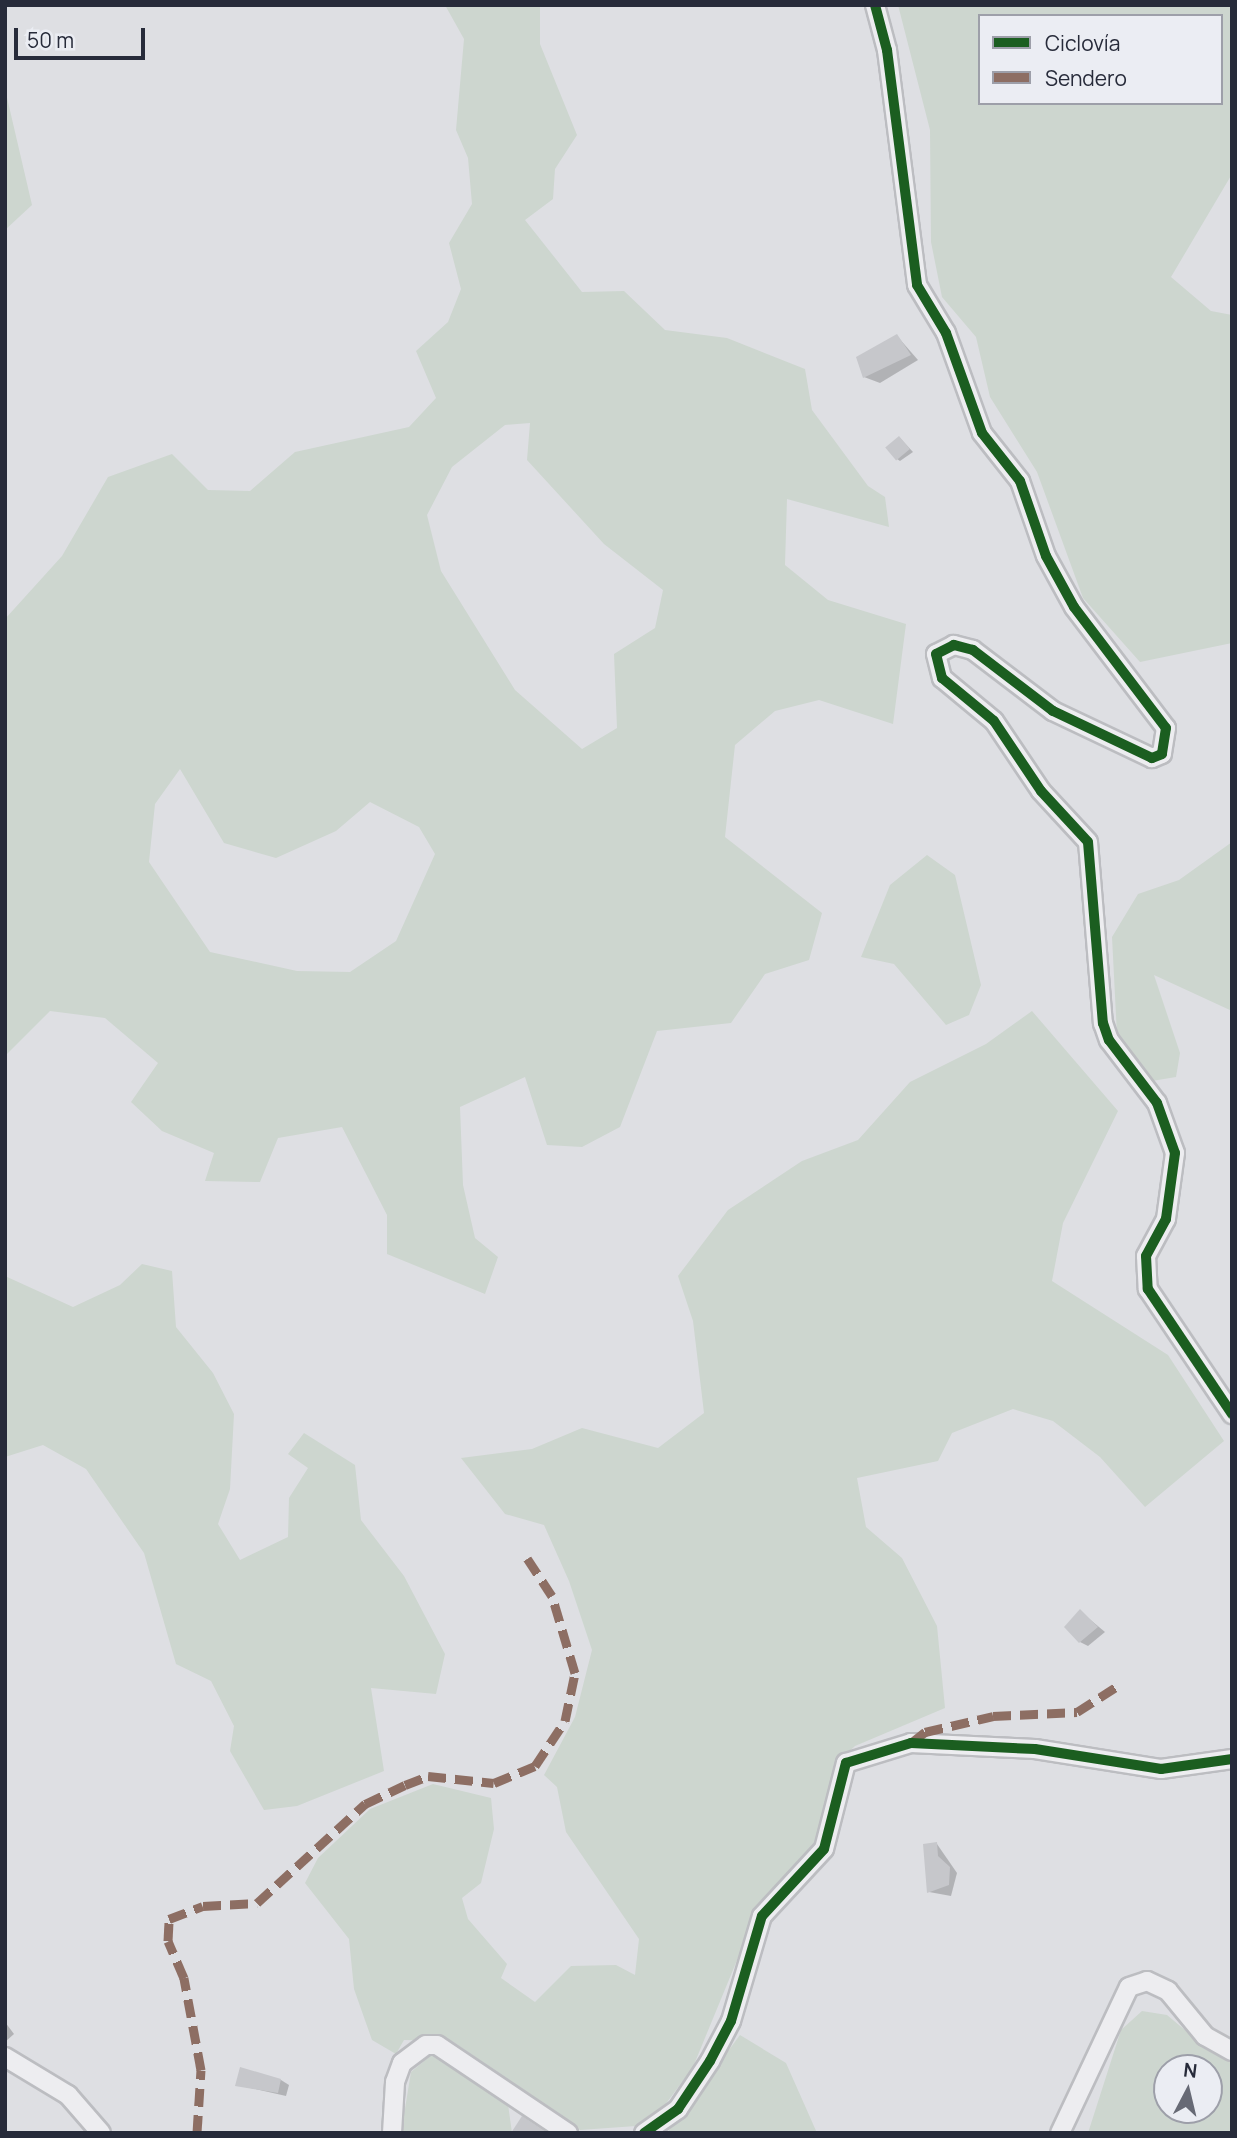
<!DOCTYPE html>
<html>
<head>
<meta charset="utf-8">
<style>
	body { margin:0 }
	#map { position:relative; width:1237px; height:2138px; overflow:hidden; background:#dedfe3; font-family:Manrope,sans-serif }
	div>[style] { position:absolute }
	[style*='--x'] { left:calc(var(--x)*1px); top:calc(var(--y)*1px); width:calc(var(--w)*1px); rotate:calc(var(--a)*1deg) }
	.green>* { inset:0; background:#cdd6cf }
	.shadow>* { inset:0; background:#0003 }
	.building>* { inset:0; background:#c6c7cb; transform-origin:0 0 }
	.roads { filter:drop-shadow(2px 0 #bcbdc1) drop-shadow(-2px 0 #bcbdc1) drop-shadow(0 2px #bcbdc1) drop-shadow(0 -2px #bcbdc1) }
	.minor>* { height:18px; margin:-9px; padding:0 9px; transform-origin:9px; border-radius:9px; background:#ededf0 }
	.quiet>* { height:9px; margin-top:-4.5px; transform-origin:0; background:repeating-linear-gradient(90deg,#8d6e63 0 18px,transparent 0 27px) }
	.cycleway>* { height:10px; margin:-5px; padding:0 5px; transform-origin:5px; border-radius:5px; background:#1b5e20 }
	span { translate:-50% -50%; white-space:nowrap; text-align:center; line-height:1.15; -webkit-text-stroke:6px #ebedf3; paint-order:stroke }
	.frame { position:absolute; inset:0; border:7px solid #272b3a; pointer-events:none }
	.legend { position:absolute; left:978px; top:14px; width:245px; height:91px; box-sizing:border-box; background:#ebedf3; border:2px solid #9d9fa9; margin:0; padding:9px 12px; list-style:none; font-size:21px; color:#272b3a }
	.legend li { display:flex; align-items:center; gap:14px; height:35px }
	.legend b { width:35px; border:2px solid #9d9fa9 }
	.north { position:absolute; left:1153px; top:2054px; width:70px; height:70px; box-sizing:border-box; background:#ebedf3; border:2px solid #9d9fa9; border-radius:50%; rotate:7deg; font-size:19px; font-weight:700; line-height:28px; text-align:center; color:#272b3a }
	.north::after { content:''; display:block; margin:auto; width:24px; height:32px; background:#676a75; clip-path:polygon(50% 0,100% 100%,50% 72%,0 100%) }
	.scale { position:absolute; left:14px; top:28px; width:131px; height:32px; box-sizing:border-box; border:4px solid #272b3a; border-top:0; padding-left:9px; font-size:21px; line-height:24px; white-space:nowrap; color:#272b3a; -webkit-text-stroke:5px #ebedf3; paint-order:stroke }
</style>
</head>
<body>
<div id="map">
	<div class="green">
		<i style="clip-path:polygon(evenodd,445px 5px,540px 5px,540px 44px,577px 135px,555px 169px,553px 199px,525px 220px,582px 292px,624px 291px,665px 330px,727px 338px,805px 369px,812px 410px,868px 486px,885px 497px,889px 527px,787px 499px,785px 565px,828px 600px,906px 624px,893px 724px,819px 700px,775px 711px,735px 745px,725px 837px,822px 913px,809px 960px,765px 974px,731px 1023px,657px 1031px,620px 1127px,582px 1147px,547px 1145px,525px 1077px,460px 1107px,463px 1185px,475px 1238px,498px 1257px,485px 1294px,387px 1254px,387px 1215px,342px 1127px,278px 1138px,260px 1182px,205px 1181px,214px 1153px,162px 1131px,131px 1102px,158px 1063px,105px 1018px,50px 1011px,5px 1056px,5px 619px,62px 556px,108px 477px,172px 454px,208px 490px,250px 491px,295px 452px,409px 427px,436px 398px,416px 351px,448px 322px,461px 289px,449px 243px,472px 204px,468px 158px,456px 130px,464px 39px,445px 5px,530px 423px,527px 460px,604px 544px,663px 590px,655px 628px,614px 654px,617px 728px,582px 749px,515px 690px,441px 571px,427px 515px,452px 467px,505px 425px,530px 423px,445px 5px,180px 769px,224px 843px,276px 858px,336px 831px,370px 802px,419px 827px,435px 854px,396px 941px,350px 972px,297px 971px,210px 952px,149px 862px,155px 804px,180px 769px)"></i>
		<i style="clip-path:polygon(evenodd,898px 5px,1232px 5px,1232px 174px,1171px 277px,1211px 311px,1232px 315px,1232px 643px,1140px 662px,1083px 598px,1037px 472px,990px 397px,976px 337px,942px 297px,931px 242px,930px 130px,898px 5px,980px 16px,1221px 16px,1221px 103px,980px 103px,980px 16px)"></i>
		<i style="clip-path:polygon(5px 89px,32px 205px,5px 230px)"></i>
		<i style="clip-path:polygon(1232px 842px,1232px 1011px,1154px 975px,1180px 1053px,1176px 1077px,1152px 1081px,1117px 1035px,1112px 937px,1138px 894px,1179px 880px)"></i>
		<i style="clip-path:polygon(927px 855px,955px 875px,981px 985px,969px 1015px,946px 1025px,894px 964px,861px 957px,890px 885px)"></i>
		<i style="clip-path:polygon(1032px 1011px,1118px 1111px,1063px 1223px,1052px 1281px,1168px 1355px,1224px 1441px,1145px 1507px,1100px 1457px,1053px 1421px,1013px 1409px,952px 1433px,938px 1461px,857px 1478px,866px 1527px,902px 1558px,937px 1626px,945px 1708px,855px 1746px,837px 1763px,820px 1847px,761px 1902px,693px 2067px,665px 2105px,636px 2126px,580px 2130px,452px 2041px,404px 2040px,396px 2054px,372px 2040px,354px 1989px,349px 1939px,305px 1883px,318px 1858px,370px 1809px,433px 1784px,491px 1798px,494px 1829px,481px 1883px,462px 1898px,468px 1919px,507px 1964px,501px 1978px,535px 2002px,571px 1966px,616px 1965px,635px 1975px,639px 1939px,566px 1832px,557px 1787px,544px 1775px,575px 1717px,592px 1650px,569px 1581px,544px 1525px,505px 1514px,461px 1458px,532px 1449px,582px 1428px,658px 1448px,704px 1413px,693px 1321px,678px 1276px,728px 1210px,802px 1161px,858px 1140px,910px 1082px,986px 1044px)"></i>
		<i style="clip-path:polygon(142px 1264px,172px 1271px,176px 1327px,213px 1373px,234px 1414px,230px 1489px,218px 1524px,240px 1560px,288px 1537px,289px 1498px,308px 1468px,288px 1454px,304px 1433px,355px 1465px,361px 1520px,404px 1576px,445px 1654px,436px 1694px,371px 1688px,384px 1771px,297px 1806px,264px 1810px,230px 1751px,234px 1726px,211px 1681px,176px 1664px,144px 1553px,86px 1469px,43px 1445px,5px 1457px,5px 1276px,73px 1307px,120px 1285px)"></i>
		<i style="clip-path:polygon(evenodd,1142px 2011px,1167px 2015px,1210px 2051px,1232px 2060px,1232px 2133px,1088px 2133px,1121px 2030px,1142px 2011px,1167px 2068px,1209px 2068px,1209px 2110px,1167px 2110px,1167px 2068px)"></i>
		<i style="clip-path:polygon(740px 2035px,786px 2063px,817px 2133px,667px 2133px)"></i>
		<i style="clip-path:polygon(435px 2052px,507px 2097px,512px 2133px,401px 2133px,411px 2072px)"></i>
	</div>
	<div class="shadow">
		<i style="clip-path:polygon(897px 336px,918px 360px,880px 383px,864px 377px)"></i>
		<i style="clip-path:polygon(900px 438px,913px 452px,900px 461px,897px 459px)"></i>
		<i style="clip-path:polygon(1081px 1612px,1105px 1632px,1088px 1646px,1080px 1642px)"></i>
		<i style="clip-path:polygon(937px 1844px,957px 1873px,951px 1896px,929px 1892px)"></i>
		<i style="clip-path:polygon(5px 2022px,14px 2034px,5px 2042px)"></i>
		<i style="clip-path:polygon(281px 2080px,289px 2085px,286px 2096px,237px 2085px)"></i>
	</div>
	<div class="building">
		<i style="clip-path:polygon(897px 334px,911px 355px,863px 378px,856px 357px)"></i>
		<i style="left:899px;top:436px;width:17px;height:18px;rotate:50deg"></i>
		<i style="clip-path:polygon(1080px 1609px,1098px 1627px,1079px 1643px,1064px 1627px)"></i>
		<i style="clip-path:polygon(937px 1842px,938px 1856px,950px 1867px,949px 1885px,927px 1893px,923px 1844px)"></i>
		<i style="clip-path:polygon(240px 2067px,281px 2079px,278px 2093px,235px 2086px)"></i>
		<i style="clip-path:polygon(522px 2116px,547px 2133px,511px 2133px)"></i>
	</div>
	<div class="roads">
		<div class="minor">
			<i style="--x:875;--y:5;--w:47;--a:75.1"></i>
			<i style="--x:887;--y:50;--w:237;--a:82.7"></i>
			<i style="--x:917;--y:285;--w:56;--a:58.9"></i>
			<i style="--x:946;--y:333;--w:106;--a:70.2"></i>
			<i style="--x:982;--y:433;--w:61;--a:51.6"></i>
			<i style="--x:1020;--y:481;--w:79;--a:70.9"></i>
			<i style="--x:1046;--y:556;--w:58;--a:61.2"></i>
			<i style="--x:1074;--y:607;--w:152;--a:52.8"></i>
			<i style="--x:1166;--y:728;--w:26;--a:99"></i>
			<i style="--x:1162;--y:754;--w:11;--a:158"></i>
			<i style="--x:1152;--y:758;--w:110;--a:-154.6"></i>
			<i style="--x:1053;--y:711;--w:101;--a:-142.7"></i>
			<i style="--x:973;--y:650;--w:20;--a:-165"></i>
			<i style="--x:954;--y:645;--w:20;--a:153"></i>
			<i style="--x:936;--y:654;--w:25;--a:76"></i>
			<i style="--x:942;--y:678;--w:67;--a:39.6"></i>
			<i style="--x:994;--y:721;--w:84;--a:56.1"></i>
			<i style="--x:1041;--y:791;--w:69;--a:47.3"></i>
			<i style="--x:1088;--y:842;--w:182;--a:85.3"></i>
			<i style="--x:1103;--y:1023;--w:18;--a:71"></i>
			<i style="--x:1109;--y:1040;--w:79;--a:52.7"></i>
			<i style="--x:1157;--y:1103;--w:53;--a:70.2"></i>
			<i style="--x:1175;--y:1153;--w:67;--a:97.8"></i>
			<i style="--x:1166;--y:1219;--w:42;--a:118.4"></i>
			<i style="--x:1146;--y:1256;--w:33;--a:87"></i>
			<i style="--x:1148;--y:1289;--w:151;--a:56.1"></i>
			<i style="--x:5;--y:2057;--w:74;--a:31.1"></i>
			<i style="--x:68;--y:2095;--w:50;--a:49"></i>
			<i style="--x:392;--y:2133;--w:51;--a:-86.6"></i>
			<i style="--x:395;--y:2082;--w:20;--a:-70"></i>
			<i style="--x:402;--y:2063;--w:30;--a:-37"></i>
			<i style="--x:426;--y:2045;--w:11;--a:0"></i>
			<i style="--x:437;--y:2045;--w:158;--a:33.9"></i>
			<i style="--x:644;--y:2133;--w:42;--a:-35.2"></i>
			<i style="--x:678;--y:2109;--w:58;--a:-56.3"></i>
			<i style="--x:710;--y:2061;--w:45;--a:-62.3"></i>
			<i style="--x:731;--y:2021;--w:109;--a:-73.6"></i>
			<i style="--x:762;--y:1916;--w:91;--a:-47.2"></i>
			<i style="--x:824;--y:1849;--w:89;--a:-75.7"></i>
			<i style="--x:846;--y:1763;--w:68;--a:-17.1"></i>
			<i style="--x:911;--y:1743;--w:124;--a:2.8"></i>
			<i style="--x:1035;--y:1749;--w:128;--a:9"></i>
			<i style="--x:1161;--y:1769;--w:72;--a:-8"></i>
			<i style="--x:1060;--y:2133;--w:161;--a:-64.7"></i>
			<i style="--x:1129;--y:1987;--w:19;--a:-18"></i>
			<i style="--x:1147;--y:1981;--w:23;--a:25"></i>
			<i style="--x:1168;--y:1991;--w:58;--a:50.6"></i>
			<i style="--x:1205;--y:2036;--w:31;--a:29"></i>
		</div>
	</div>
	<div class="quiet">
		<i style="--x:911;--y:1743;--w:18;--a:-38"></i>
		<i style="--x:925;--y:1732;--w:70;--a:-13.2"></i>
		<i style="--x:993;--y:1716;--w:84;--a:-2.7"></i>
		<i style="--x:1077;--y:1712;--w:50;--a:-32.7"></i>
		<i style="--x:197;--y:2133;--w:63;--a:-86.4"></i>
		<i style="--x:201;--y:2070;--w:94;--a:-100.5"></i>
		<i style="--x:184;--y:1978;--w:40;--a:-113.4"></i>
		<i style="--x:168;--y:1941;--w:22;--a:-87"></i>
		<i style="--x:169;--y:1919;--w:36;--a:-21"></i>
		<i style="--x:203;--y:1906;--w:54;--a:-3.2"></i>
		<i style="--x:257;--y:1903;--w:147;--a:-42.5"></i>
		<i style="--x:365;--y:1804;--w:44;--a:-25.4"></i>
		<i style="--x:405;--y:1785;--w:25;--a:-21"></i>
		<i style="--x:428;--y:1776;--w:66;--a:6.1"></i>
		<i style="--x:494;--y:1783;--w:44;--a:-22.5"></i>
		<i style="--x:535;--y:1766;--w:54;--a:-56.3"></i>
		<i style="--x:565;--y:1721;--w:49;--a:-78.2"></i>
		<i style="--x:575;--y:1673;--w:80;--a:-106.6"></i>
		<i style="--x:552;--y:1596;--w:45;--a:-123.3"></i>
	</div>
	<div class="cycleway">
		<i style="--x:875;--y:5;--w:47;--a:75.1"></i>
		<i style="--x:887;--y:50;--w:237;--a:82.7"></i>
		<i style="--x:917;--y:285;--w:56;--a:58.9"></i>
		<i style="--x:946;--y:333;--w:106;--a:70.2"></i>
		<i style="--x:982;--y:433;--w:61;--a:51.6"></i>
		<i style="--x:1020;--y:481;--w:79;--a:70.9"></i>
		<i style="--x:1046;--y:556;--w:58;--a:61.2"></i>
		<i style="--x:1074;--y:607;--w:152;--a:52.8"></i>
		<i style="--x:1166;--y:728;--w:26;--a:99"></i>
		<i style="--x:1162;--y:754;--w:11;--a:158"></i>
		<i style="--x:1152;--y:758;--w:110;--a:-154.6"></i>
		<i style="--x:1053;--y:711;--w:101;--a:-142.7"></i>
		<i style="--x:973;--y:650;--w:20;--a:-165"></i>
		<i style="--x:954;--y:645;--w:20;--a:153"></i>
		<i style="--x:936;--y:654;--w:25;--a:76"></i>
		<i style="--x:942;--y:678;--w:67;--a:39.6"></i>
		<i style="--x:994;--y:721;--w:84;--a:56.1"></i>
		<i style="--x:1041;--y:791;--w:69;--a:47.3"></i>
		<i style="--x:1088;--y:842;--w:182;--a:85.3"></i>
		<i style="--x:1103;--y:1023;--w:18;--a:71"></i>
		<i style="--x:1109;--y:1040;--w:79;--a:52.7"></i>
		<i style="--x:1157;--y:1103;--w:53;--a:70.2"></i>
		<i style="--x:1175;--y:1153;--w:67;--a:97.8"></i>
		<i style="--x:1166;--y:1219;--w:42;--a:118.4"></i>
		<i style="--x:1146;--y:1256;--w:33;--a:87"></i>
		<i style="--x:1148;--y:1289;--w:151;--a:56.1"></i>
		<i style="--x:644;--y:2133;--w:42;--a:-35.2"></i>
		<i style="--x:678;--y:2109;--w:58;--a:-56.3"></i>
		<i style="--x:710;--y:2061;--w:45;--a:-62.3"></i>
		<i style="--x:731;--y:2021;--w:109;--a:-73.6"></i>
		<i style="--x:762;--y:1916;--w:91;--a:-47.2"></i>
		<i style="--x:824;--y:1849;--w:89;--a:-75.7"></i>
		<i style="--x:846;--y:1763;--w:68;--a:-17.1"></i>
		<i style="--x:911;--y:1743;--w:124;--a:2.8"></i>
		<i style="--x:1035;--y:1749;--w:128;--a:9"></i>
		<i style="--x:1161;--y:1769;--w:72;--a:-8"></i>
	</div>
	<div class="frame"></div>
	<ul class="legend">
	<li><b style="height:9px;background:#1b5e20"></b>Ciclovía</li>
	<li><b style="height:9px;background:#8d6e63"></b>Sendero</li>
	</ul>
	<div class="north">N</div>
	<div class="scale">50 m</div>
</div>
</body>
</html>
